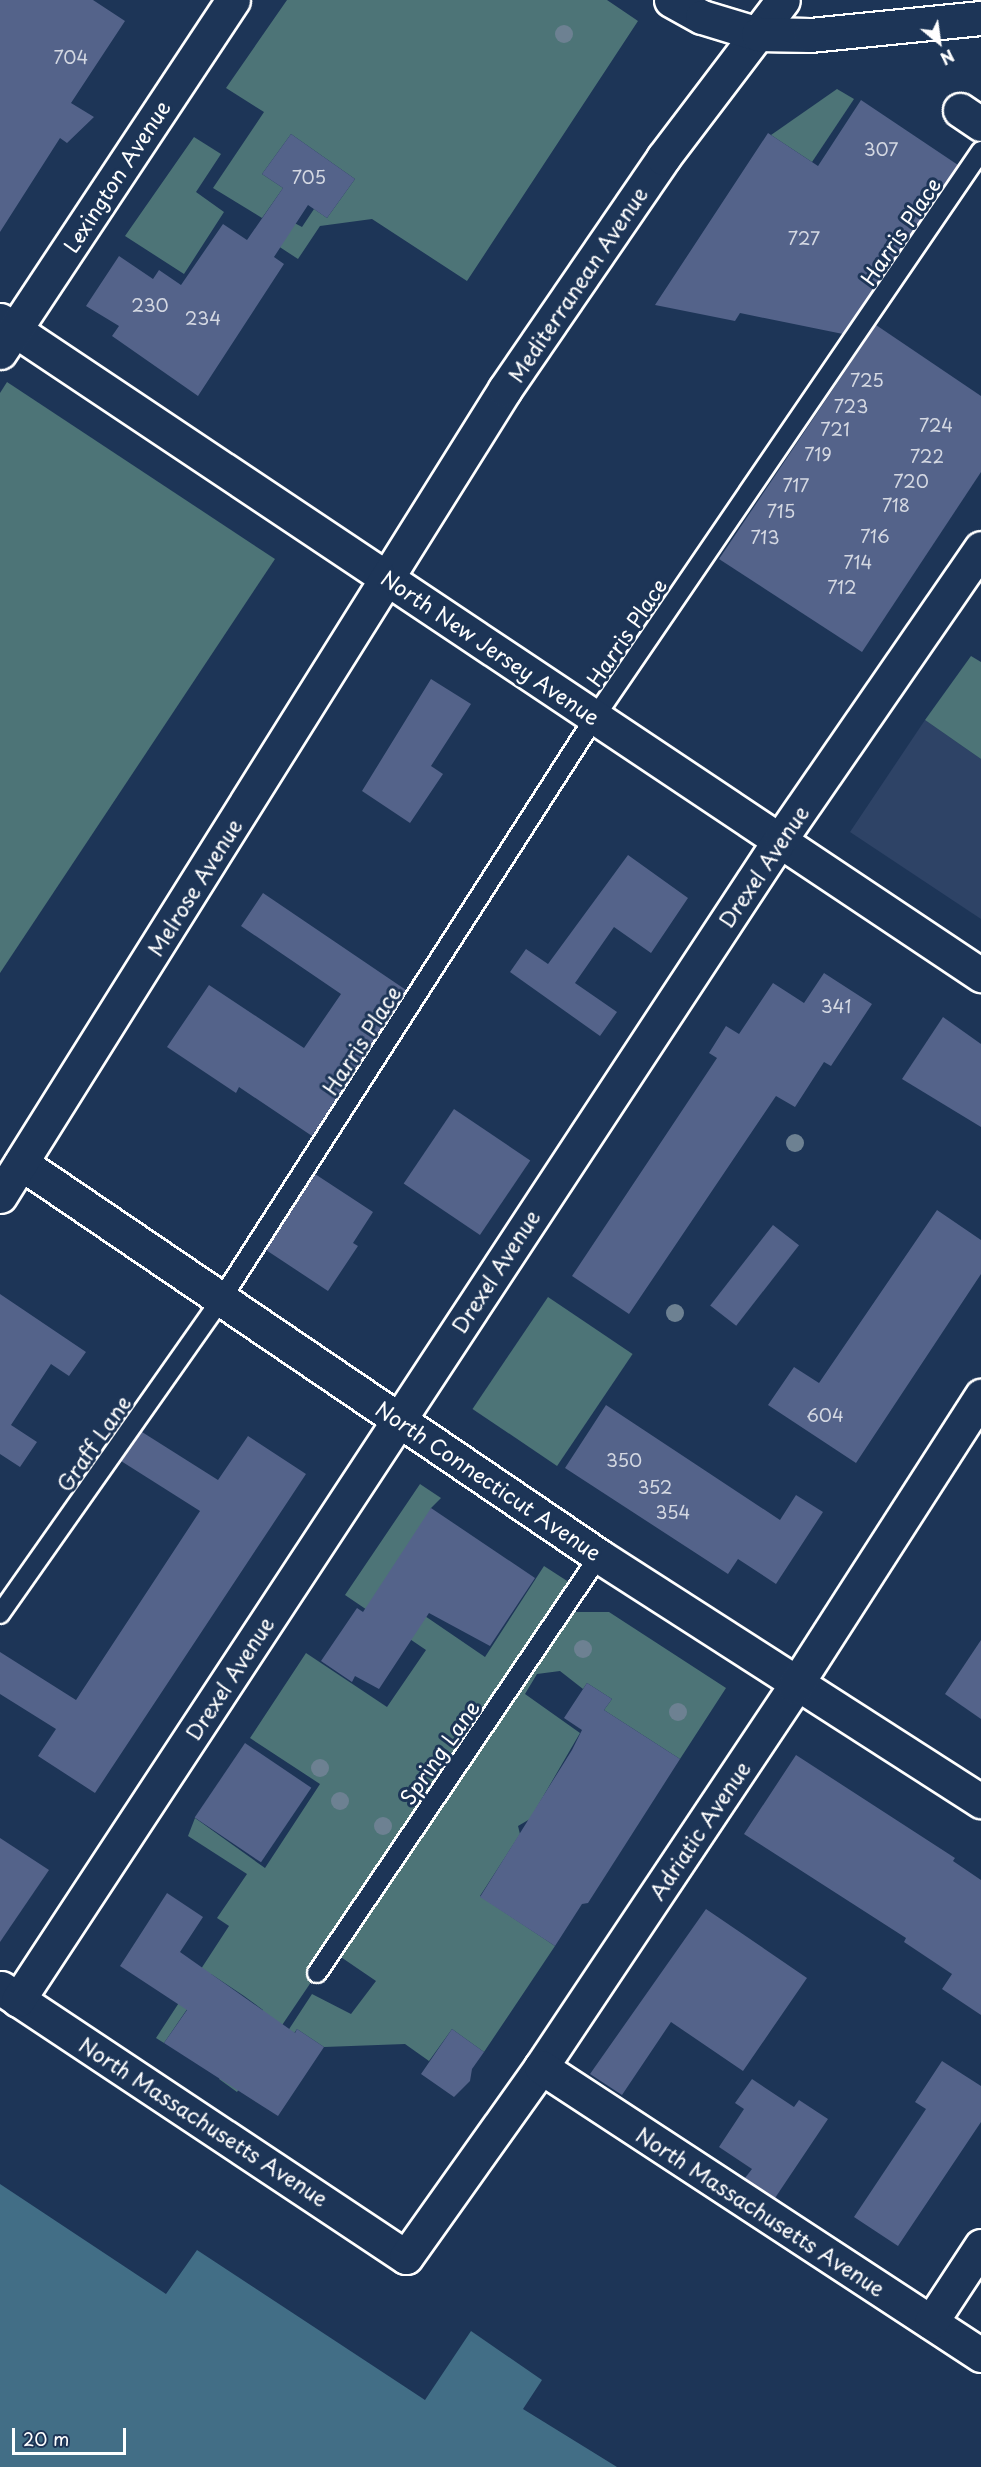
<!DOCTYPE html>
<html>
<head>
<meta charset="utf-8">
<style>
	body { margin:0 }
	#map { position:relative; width:981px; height:2467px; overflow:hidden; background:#1d3557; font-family:"Playpen Sans",sans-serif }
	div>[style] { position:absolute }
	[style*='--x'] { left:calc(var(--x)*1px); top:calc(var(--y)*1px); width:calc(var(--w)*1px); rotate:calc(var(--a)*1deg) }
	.built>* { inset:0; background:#2e4366 }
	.green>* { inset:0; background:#4d7477; transform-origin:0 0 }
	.water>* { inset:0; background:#426e86 }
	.building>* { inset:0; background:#54638a; transform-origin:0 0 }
	.roads { filter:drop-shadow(2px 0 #fff) drop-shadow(-2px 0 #fff) drop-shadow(0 2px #fff) drop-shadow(0 -2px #fff) }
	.lane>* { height:18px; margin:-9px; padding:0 9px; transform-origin:9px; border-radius:9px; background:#1d3557 }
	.street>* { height:33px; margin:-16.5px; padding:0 16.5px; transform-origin:16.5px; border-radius:16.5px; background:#1d3557 }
	.secondary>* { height:33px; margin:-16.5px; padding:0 16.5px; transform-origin:16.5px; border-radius:16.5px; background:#1d3557 }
	.highway>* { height:33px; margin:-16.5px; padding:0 16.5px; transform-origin:16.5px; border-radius:16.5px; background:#1d3557 }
	.trees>* { width:18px; height:18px; margin:-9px; border-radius:50%; background:#6d8192 }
	span { translate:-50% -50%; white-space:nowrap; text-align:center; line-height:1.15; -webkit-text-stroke:6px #1d3557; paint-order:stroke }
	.number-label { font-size:18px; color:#d4d8e2 }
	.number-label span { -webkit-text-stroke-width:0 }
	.street-label { font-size:21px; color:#fff }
	.north { position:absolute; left:909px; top:12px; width:60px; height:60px; -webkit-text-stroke:4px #1d3557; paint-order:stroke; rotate:151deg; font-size:16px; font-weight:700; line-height:24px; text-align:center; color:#fff }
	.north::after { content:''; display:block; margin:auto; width:21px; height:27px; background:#fff; clip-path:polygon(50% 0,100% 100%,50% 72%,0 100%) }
	.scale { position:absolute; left:12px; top:2428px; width:114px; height:27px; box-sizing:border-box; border:3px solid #fff; border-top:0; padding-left:8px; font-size:18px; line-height:21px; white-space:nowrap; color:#fff; -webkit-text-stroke:4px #1d3557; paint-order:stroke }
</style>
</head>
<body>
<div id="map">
	<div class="built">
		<i style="clip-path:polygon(925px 720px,981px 759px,981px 919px,850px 832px)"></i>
	</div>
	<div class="green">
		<i style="clip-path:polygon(287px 0,607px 0,638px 21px,467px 281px,372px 219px,320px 226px,298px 259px,272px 242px,287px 219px,302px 227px,314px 209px,327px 218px,355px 179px,291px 134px,262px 174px,283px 188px,262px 218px,213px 188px,264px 112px,226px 88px)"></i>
		<i style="clip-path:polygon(837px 89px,854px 99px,812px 162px,771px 135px)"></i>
		<i style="clip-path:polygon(194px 137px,221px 154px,196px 192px,224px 212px,184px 274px,125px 236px)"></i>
		<i style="clip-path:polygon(7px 382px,275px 559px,0 973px,0 393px)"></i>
		<i style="clip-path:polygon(971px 656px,981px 662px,981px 759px,925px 720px)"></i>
		<i style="left:548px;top:1297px;width:102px;height:135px;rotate:34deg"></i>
		<i style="clip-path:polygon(420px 1484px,441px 1498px,431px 1508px,403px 1601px,485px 1657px,544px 1566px,578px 1588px,563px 1612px,609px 1612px,726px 1688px,680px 1759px,604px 1710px,612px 1699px,587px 1683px,583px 1689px,560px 1671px,537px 1674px,525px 1694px,580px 1733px,530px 1819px,518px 1826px,520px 1834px,480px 1896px,555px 1946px,484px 2052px,452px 2029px,429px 2061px,405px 2044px,324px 2047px,297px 2029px,251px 2098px,246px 2095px,312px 1994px,351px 2014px,376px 1981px,332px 1951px,237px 2092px,219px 2079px,263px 2010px,244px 1996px,211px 1974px,164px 2043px,156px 2038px,229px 1926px,217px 1918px,247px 1874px,188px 1836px,195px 1818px,265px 1868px,320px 1784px,250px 1738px,306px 1653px,387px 1707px,426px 1650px,345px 1595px)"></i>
	</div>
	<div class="water">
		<i style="clip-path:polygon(0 2184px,166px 2294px,197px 2250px,425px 2400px,471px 2331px,542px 2380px,523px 2409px,617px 2467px,0 2467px)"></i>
	</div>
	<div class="building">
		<i style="clip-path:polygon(0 0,93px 0,125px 21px,71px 103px,94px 117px,67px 143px,60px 138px,0 232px)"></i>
		<i style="clip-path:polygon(861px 100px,958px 165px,843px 334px,740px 313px,735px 321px,655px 305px,768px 133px,818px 166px)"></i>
		<i style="clip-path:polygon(291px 134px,355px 179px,327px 218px,308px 205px,274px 257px,284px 264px,198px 396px,112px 336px,119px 326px,86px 306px,119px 256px,153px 279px,159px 270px,181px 285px,223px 224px,247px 240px,283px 188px,262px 174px)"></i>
		<i style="clip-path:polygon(876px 325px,981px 396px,981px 472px,862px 652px,719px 559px)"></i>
		<i style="clip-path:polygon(431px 679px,471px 704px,431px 766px,443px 774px,410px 823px,362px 791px)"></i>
		<i style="clip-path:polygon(628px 855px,688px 898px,651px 953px,614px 927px,575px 983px,617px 1012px,600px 1036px,510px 972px,526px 949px,548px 964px)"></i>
		<i style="clip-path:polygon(263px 893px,406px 990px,312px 1136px,239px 1087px,236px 1093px,167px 1047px,209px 985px,304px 1048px,341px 994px,241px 926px)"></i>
		<i style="clip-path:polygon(824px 973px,872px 1004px,831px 1066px,824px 1062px,795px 1107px,776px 1096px,629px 1314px,572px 1276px,717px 1058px,709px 1053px,726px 1026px,739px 1034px,773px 983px,804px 1003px)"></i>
		<i style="clip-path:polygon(943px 1017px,981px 1044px,981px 1127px,902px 1079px)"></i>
		<i style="left:454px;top:1109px;width:92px;height:90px;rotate:34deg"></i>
		<i style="clip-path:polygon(315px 1174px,373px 1212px,353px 1243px,358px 1246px,328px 1291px,266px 1250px)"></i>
		<i style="clip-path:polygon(937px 1210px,981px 1240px,981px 1274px,856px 1463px,768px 1405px,794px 1367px,819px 1383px)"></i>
		<i style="left:773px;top:1225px;width:33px;height:102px;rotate:38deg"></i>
		<i style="clip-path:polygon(0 1294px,86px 1352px,69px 1376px,51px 1364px,11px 1425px,37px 1442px,20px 1467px,0 1454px)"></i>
		<i style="clip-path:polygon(606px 1405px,780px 1520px,796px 1495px,823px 1512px,776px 1584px,738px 1559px,728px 1574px,565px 1468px)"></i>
		<i style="clip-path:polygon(142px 1432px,218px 1480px,248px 1436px,306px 1474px,95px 1793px,38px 1756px,56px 1729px,0 1694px,0 1652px,76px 1700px,200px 1511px,121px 1461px)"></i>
		<i style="clip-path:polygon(431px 1508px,535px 1578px,490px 1646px,429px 1613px,379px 1689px,355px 1676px,352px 1682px,321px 1661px,357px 1608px,363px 1612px)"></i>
		<i style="clip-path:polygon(981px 1640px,981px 1719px,945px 1694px)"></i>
		<i style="clip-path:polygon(587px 1683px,612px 1699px,604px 1710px,680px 1759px,588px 1903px,582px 1904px,555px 1946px,480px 1897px,572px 1750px,582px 1730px,564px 1718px)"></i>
		<i style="left:245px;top:1743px;width:80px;height:90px;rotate:34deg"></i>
		<i style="clip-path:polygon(796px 1755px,955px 1858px,953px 1861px,981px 1880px,981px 2015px,942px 1989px,952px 1974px,904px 1942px,906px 1938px,744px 1834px)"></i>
		<i style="clip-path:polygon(0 1838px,49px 1870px,0 1942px)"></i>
		<i style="clip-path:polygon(167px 1893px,203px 1917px,180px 1952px,295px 2033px,297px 2029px,324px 2047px,278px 2116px,164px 2043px,187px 2010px,120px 1966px)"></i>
		<i style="clip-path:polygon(706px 1909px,807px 1978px,743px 2071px,671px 2022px,622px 2095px,590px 2074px)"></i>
		<i style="clip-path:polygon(452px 2029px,484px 2052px,472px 2069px,470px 2081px,454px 2097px,421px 2074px)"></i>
		<i style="clip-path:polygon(942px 2061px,981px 2086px,981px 2122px,898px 2246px,854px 2217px,926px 2109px,915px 2102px)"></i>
		<i style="clip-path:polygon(752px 2079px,794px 2107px,799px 2100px,828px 2119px,775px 2198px,745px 2178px,752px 2169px,719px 2147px,744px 2109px,735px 2103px)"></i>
	</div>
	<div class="roads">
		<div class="lane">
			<i style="--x:0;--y:1614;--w:386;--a:-54.9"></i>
			<i style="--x:222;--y:1298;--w:690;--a:-57.3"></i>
			<i style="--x:595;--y:717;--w:685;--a:-55.71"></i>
			<i style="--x:317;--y:1973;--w:503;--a:-55.93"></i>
		</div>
		<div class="street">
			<i style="--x:960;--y:110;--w:25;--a:34"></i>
			<i style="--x:0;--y:320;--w:1180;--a:33.73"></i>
			<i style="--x:0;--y:352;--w:422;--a:-56.5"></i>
			<i style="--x:21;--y:1163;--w:699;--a:34.21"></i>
			<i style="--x:599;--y:1556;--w:454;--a:32.7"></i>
			<i style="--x:1;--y:1988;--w:486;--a:33.6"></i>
			<i style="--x:406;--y:2257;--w:233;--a:-54.6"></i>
			<i style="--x:541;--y:2067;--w:458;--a:-56.3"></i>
			<i style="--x:795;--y:1686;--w:345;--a:-57.3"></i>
			<i style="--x:18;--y:2000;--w:1390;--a:-56.71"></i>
			<i style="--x:781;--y:838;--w:352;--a:-55.4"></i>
			<i style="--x:541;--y:2067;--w:526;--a:33.21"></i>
			<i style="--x:931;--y:2322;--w:91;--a:-56.7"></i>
		</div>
		<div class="secondary">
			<i style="--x:0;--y:1196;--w:952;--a:-57.96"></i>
			<i style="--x:505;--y:389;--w:280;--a:-55.6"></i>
			<i style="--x:663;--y:158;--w:198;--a:-52.8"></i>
		</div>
		<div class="highway">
			<i style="--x:671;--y:0;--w:35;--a:29"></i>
			<i style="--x:702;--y:17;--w:59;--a:16.9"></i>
			<i style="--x:758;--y:34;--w:52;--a:1.1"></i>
			<i style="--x:810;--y:35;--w:172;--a:-5.7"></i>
		</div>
	</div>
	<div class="trees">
		<i style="left:564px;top:34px"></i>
		<i style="left:795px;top:1143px"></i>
		<i style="left:675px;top:1313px"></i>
		<i style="left:583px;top:1649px"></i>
		<i style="left:678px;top:1712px"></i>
		<i style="left:320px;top:1768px"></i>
		<i style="left:340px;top:1801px"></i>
		<i style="left:383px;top:1826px"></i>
	</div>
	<div class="number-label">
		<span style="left:71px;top:57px">704</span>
		<span style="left:881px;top:149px">307</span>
		<span style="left:309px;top:177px">705</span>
		<span style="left:804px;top:238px">727</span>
		<span style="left:150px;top:305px">230</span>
		<span style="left:203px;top:318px">234</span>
		<span style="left:867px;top:380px">725</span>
		<span style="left:851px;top:406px">723</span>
		<span style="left:936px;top:425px">724</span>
		<span style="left:835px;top:429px">721</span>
		<span style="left:818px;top:454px">719</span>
		<span style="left:927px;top:456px">722</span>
		<span style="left:911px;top:481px">720</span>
		<span style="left:796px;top:485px">717</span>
		<span style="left:896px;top:505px">718</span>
		<span style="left:781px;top:511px">715</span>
		<span style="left:875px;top:536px">716</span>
		<span style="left:765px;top:537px">713</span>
		<span style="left:858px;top:562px">714</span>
		<span style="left:842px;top:587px">712</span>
		<span style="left:836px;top:1006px">341</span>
		<span style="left:825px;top:1415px">604</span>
		<span style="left:624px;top:1460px">350</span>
		<span style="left:655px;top:1487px">352</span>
		<span style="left:673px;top:1512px">354</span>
	</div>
	<div class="street-label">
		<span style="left:116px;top:176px;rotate:-57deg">Lexington Avenue</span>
		<span style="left:900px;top:231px;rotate:-56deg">Harris Place</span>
		<span style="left:577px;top:284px;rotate:-56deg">Mediterranean Avenue</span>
		<span style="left:626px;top:632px;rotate:-56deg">Harris Place</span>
		<span style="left:491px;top:647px;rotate:34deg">North New Jersey Avenue</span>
		<span style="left:763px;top:866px;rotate:-56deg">Drexel Avenue</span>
		<span style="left:194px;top:887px;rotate:-58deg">Melrose Avenue</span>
		<span style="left:361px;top:1040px;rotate:-57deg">Harris Place</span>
		<span style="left:495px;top:1271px;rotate:-57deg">Drexel Avenue</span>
		<span style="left:93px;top:1443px;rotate:-55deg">Graff Lane</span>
		<span style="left:489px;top:1480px;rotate:34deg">North Connecticut Avenue</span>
		<span style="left:229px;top:1678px;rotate:-57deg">Drexel Avenue</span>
		<span style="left:439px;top:1752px;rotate:-55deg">Spring Lane</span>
		<span style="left:699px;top:1830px;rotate:-56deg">Adriatic Avenue</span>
		<span style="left:204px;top:2121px;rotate:33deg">North Massachusetts Avenue</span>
		<span style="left:761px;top:2211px;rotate:33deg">North Massachusetts Avenue</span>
	</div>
	<div class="north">N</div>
	<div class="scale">20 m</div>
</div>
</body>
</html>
